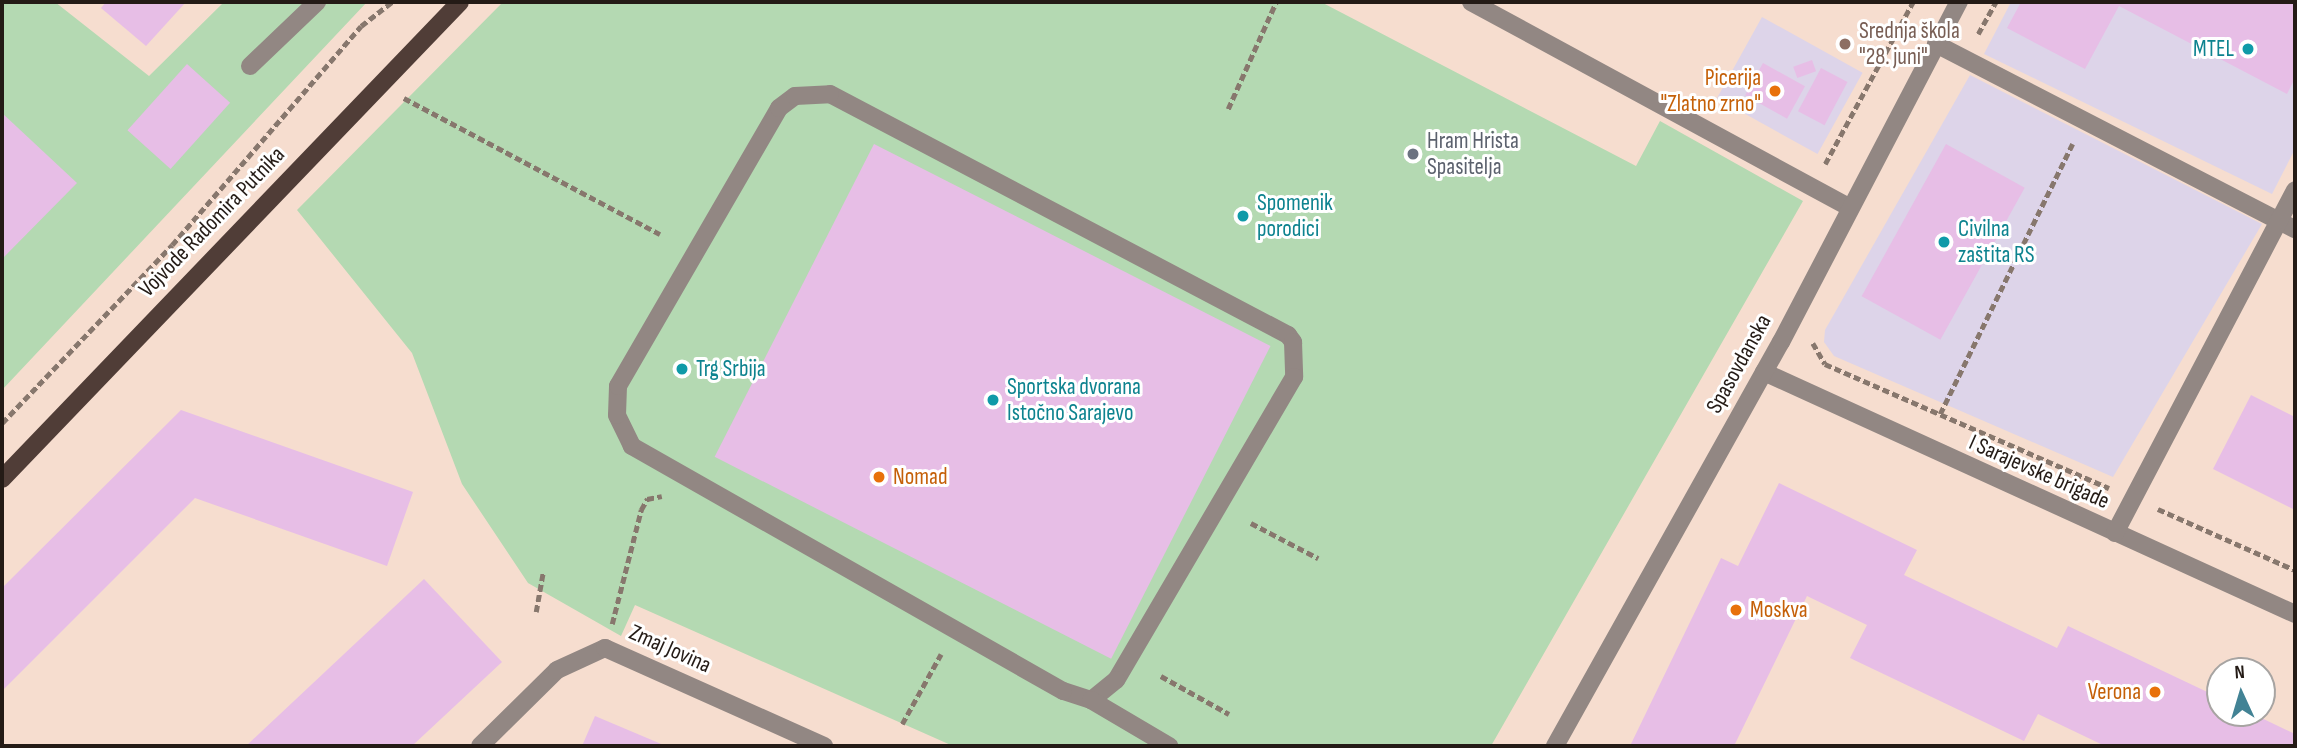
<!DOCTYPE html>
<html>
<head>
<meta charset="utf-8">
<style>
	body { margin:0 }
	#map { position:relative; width:2297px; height:748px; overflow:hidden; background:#f6ddcf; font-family:"Sofia Sans Condensed",sans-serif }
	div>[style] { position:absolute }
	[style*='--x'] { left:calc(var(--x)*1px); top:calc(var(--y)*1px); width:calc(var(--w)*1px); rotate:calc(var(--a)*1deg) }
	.commercial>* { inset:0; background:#ddd4e9; transform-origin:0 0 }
	.green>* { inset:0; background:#b4d9b2 }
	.building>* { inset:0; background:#e7bee6; transform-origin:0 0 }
	.path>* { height:4.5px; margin-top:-2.25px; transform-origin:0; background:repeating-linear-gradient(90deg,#87776d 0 7px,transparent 0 10.5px) }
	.minor>* { height:18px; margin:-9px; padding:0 9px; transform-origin:9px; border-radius:9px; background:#928783 }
	.major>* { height:18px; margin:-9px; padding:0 9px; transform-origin:9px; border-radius:9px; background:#503d37 }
	.dots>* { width:19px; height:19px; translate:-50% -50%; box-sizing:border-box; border:4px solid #fff; border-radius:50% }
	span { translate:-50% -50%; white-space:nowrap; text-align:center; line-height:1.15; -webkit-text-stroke:6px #fff; paint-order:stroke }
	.education-label { font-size:23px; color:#785e54 }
	.left { translate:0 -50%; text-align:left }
	.culture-label { font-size:23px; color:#0d838f }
	.right { translate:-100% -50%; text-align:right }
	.food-label { font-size:23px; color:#c56008 }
	.worship-label { font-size:23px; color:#5b616d }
	.street-label { font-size:23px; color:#241b16 }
	.frame { position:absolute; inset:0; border:4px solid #241b16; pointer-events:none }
	.north { position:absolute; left:2206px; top:657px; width:70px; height:70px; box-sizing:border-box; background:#fff; border:2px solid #a7a4a2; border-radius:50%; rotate:356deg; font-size:19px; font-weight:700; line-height:28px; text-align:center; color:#241b16 }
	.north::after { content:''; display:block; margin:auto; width:24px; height:32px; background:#428395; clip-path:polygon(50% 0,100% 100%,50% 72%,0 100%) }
</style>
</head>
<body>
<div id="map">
	<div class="commercial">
		<i style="clip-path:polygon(2011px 2px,2295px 2px,2295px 149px,2272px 194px,1984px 54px)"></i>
		<i style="left:1762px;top:17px;width:115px;height:93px;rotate:29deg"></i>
		<i style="clip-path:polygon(1970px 75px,2262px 224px,2113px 477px,1834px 356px,1824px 342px,1825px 330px)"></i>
	</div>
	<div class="green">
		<i style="clip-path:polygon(2px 2px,55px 2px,149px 76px,224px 2px,367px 2px,2px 390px)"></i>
		<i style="clip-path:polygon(503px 2px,1321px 2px,1636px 166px,1660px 121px,1803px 201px,1491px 746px,953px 746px,635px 605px,621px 636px,528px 583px,462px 484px,412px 353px,297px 210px)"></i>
	</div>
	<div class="building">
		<i style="clip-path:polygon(106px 2px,186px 2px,146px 46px,101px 8px)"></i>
		<i style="clip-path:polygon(2021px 2px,2295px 2px,2295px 78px,2287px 94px,2119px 6px,2085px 69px,2007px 28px)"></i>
		<i style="left:1812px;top:60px;width:12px;height:20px;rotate:70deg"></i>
		<i style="left:1763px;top:63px;width:48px;height:37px;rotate:29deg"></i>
		<i style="left:187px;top:64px;width:58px;height:89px;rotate:42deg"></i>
		<i style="left:1821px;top:68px;width:30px;height:49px;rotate:28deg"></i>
		<i style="clip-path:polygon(2px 113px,77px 183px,2px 259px)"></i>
		<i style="left:874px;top:144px;width:445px;height:351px;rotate:27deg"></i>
		<i style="left:1946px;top:144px;width:90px;height:174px;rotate:29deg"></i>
		<i style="clip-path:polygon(2251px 395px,2295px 417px,2295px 510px,2213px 469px)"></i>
		<i style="clip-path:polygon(181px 410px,413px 492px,387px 566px,195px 498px,2px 691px,2px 588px)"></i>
		<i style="clip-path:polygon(1779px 483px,1917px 550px,1904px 575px,2057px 648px,2068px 626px,2220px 698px,2220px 713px,2251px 713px,2295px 734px,2295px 746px,2105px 746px,2038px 714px,2024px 741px,1850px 658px,1867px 625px,1807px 596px,1734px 746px,1630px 746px,1721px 558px,1738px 566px)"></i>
		<i style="clip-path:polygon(424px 579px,502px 662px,412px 746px,246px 746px)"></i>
		<i style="clip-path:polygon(595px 716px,666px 746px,582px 746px)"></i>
	</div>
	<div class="path">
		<i style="--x:1978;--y:34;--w:37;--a:-61"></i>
		<i style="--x:404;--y:98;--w:290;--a:28"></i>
		<i style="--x:1228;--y:109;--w:117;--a:-65.8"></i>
		<i style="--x:1825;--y:164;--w:184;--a:-61.5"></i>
		<i style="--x:1813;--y:343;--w:24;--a:60"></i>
		<i style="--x:1825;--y:364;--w:310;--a:23.6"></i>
		<i style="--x:1940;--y:414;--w:301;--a:-63.9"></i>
		<i style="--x:2;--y:423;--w:246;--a:-46.3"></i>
		<i style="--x:172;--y:245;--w:289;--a:-49.2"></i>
		<i style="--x:361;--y:26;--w:39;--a:-38"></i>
		<i style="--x:2158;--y:509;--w:150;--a:24"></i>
		<i style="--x:1251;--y:523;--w:76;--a:27.6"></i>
		<i style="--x:536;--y:612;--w:39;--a:-80"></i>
		<i style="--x:612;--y:624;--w:118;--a:-75.7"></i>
		<i style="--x:641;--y:510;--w:13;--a:-61"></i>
		<i style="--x:647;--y:499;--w:15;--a:-11"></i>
		<i style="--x:1161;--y:676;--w:78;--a:29.2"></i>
		<i style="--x:902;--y:724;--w:80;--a:-60.9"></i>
	</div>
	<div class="minor">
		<i style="--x:1471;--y:2;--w:429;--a:28.5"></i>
		<i style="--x:1936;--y:44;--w:404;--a:27.3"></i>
		<i style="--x:250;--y:66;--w:93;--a:-43.7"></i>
		<i style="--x:830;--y:94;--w:518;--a:27.75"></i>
		<i style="--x:1288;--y:335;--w:9;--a:54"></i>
		<i style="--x:1293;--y:342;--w:35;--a:88"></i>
		<i style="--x:1294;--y:377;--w:351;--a:120.4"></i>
		<i style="--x:1116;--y:680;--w:32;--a:141"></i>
		<i style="--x:1091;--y:700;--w:29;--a:-162"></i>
		<i style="--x:1063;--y:691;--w:496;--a:-150.4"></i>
		<i style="--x:632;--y:446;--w:34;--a:-116"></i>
		<i style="--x:617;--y:415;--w:29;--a:-88"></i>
		<i style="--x:618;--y:386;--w:321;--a:-59.9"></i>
		<i style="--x:779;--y:108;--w:20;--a:-37"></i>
		<i style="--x:795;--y:96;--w:35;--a:-3"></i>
		<i style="--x:1764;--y:372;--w:584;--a:24.5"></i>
		<i style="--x:2115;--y:533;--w:387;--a:-62.3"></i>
		<i style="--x:1091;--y:700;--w:91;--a:30.5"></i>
		<i style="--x:480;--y:746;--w:108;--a:-44.6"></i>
		<i style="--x:557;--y:670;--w:53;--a:-24.6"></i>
		<i style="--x:605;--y:648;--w:240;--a:24.1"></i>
		<i style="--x:1555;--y:746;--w:463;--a:-60.8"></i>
		<i style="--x:1781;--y:342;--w:384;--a:-62.4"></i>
	</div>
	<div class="major">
		<i style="--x:2;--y:479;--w:661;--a:-46.16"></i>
	</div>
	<div class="dots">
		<i style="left:1845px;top:44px;background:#8d6e63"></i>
		<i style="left:2248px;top:49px;background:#0f9aa8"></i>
		<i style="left:1775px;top:91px;background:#e8710a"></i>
		<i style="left:1413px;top:154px;background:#6b7280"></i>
		<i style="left:1243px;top:216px;background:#0f9aa8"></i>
		<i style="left:1944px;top:242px;background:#0f9aa8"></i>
		<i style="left:682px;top:369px;background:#0f9aa8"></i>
		<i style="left:993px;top:400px;background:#0f9aa8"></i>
		<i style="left:879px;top:477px;background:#e8710a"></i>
		<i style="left:1736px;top:610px;background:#e8710a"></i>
		<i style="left:2155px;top:692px;background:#e8710a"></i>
	</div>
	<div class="education-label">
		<span class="left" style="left:1859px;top:44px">Srednja škola<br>"28. juni"</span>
	</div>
	<div class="culture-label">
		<span class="right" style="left:2234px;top:49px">MTEL</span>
		<span class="left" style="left:1257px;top:216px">Spomenik<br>porodici</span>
		<span class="left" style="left:1958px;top:242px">Civilna<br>zaštita RS</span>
		<span class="left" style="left:696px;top:369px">Trg Srbija</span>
		<span class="left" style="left:1007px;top:400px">Sportska dvorana<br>Istočno Sarajevo</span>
	</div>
	<div class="food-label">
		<span class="right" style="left:1761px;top:91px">Picerija<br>"Zlatno zrno"</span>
		<span class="left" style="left:893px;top:477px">Nomad</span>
		<span class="left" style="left:1750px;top:610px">Moskva</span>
		<span class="right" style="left:2141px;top:692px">Verona</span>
	</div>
	<div class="worship-label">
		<span class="left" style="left:1427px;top:154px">Hram Hrista<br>Spasitelja</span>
	</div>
	<div class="street-label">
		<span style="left:212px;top:222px;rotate:-46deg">Vojvode Radomira Putnika</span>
		<span style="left:1739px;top:364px;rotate:-61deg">Spasovdanska</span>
		<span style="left:2039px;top:472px;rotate:24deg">I Sarajevske brigade</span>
		<span style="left:670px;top:649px;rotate:24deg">Zmaj Jovina</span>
	</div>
	<div class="frame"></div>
	<div class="north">N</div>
</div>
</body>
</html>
